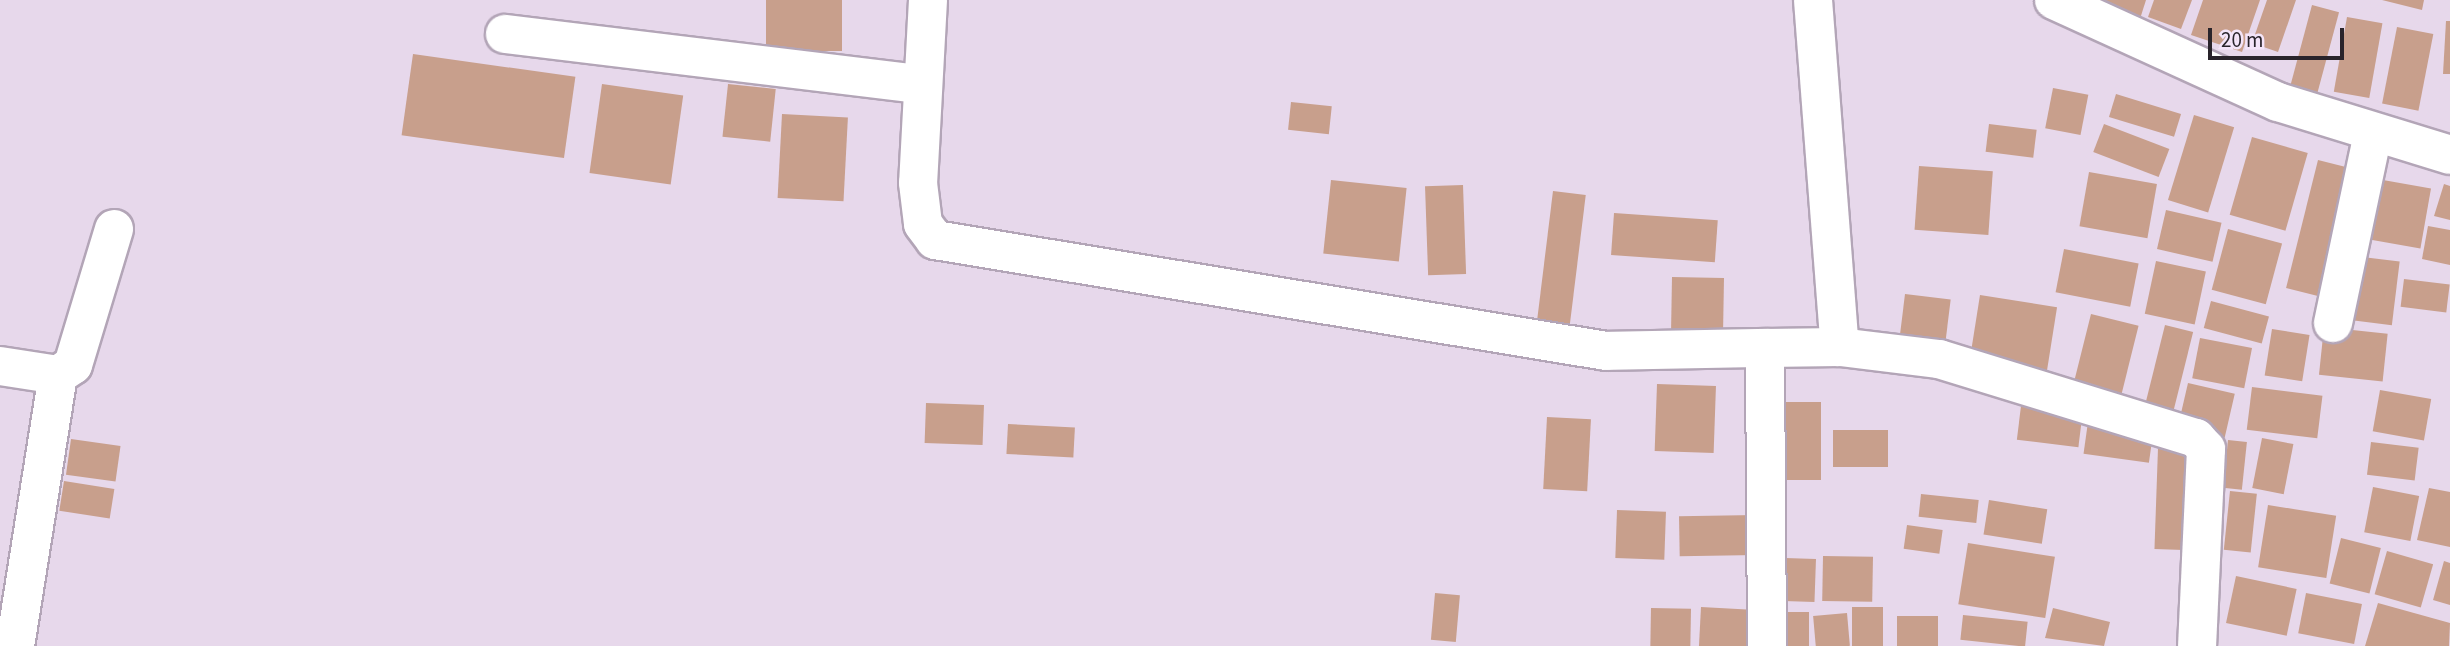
<!DOCTYPE html>
<html>
<head>
<meta charset="utf-8">
<style>
	body { margin:0 }
	#map { position:relative; width:2450px; height:646px; overflow:hidden; background:#e7d8eb; font-family:"Source Sans 3",sans-serif }
	div>[style] { position:absolute }
	[style*='--x'] { left:calc(var(--x)*1px); top:calc(var(--y)*1px); width:calc(var(--w)*1px); rotate:calc(var(--a)*1deg) }
	.building>* { inset:0; background:#c89f8c; transform-origin:0 0 }
	.roads { filter:drop-shadow(2px 0 #b3a5b7) drop-shadow(-2px 0 #b3a5b7) drop-shadow(0 2px #b3a5b7) drop-shadow(0 -2px #b3a5b7) }
	.street>* { height:38px; margin:-19px; padding:0 19px; transform-origin:19px; border-radius:19px; background:#fff }
	span { translate:-50% -50%; white-space:nowrap; text-align:center; line-height:1.15; -webkit-text-stroke:6px #f4e5f9; paint-order:stroke }
	.scale { position:absolute; left:2208px; top:28px; width:136px; height:32px; box-sizing:border-box; border:4px solid #29242b; border-top:0; padding-left:9px; font-size:21px; line-height:24px; white-space:nowrap; color:#29242b; -webkit-text-stroke:5px #f4e5f9; paint-order:stroke }
</style>
</head>
<body>
<div id="map">
	<div class="building">
		<i style="left:766px;top:0;width:76px;height:51px"></i>
		<i style="clip-path:polygon(2105px 0,2146px 0,2139px 22px,2102px 10px)"></i>
		<i style="clip-path:polygon(2154px 0,2192px 0,2181px 29px,2148px 17px)"></i>
		<i style="clip-path:polygon(2203px 0,2260px 0,2242px 52px,2191px 35px)"></i>
		<i style="clip-path:polygon(2267px 0,2296px 0,2278px 52px,2252px 43px)"></i>
		<i style="clip-path:polygon(2382px 0,2424px 0,2422px 10px)"></i>
		<i style="left:2312px;top:5px;width:28px;height:85px;rotate:15deg"></i>
		<i style="left:2347px;top:17px;width:36px;height:76px;rotate:10deg"></i>
		<i style="clip-path:polygon(2446px 21px,2450px 21px,2450px 74px,2443px 74px)"></i>
		<i style="left:2397px;top:27px;width:37px;height:78px;rotate:11deg"></i>
		<i style="left:413px;top:54px;width:164px;height:82px;rotate:8deg"></i>
		<i style="left:602px;top:84px;width:82px;height:90px;rotate:8deg"></i>
		<i style="left:728px;top:84px;width:48px;height:53px;rotate:6deg"></i>
		<i style="left:2053px;top:88px;width:36px;height:41px;rotate:11deg"></i>
		<i style="left:2116px;top:94px;width:68px;height:24px;rotate:17deg"></i>
		<i style="left:1291px;top:102px;width:41px;height:28px;rotate:6deg"></i>
		<i style="left:782px;top:114px;width:66px;height:84px;rotate:3deg"></i>
		<i style="left:2194px;top:115px;width:42px;height:89px;rotate:17deg"></i>
		<i style="left:1989px;top:124px;width:48px;height:28px;rotate:7deg"></i>
		<i style="left:2104px;top:124px;width:70px;height:30px;rotate:21deg"></i>
		<i style="left:2252px;top:137px;width:58px;height:81px;rotate:16deg"></i>
		<i style="left:2318px;top:160px;width:42px;height:132px;rotate:14deg"></i>
		<i style="left:1919px;top:166px;width:74px;height:64px;rotate:4deg"></i>
		<i style="left:2089px;top:172px;width:69px;height:55px;rotate:10deg"></i>
		<i style="left:2366px;top:177px;width:66px;height:61px;rotate:10deg"></i>
		<i style="left:1331px;top:180px;width:76px;height:74px;rotate:6deg"></i>
		<i style="clip-path:polygon(2444px 184px,2450px 186px,2450px 220px,2434px 216px)"></i>
		<i style="left:1463px;top:185px;width:89px;height:38px;rotate:88deg"></i>
		<i style="left:1553px;top:191px;width:33px;height:130px;rotate:7deg"></i>
		<i style="left:2166px;top:210px;width:57px;height:40px;rotate:13deg"></i>
		<i style="left:1614px;top:213px;width:104px;height:42px;rotate:4deg"></i>
		<i style="clip-path:polygon(2428px 226px,2450px 230px,2450px 265px,2422px 259px)"></i>
		<i style="left:2228px;top:229px;width:56px;height:63px;rotate:15deg"></i>
		<i style="left:2064px;top:249px;width:76px;height:44px;rotate:11deg"></i>
		<i style="left:2354px;top:256px;width:46px;height:64px;rotate:7deg"></i>
		<i style="left:2156px;top:261px;width:51px;height:54px;rotate:12deg"></i>
		<i style="left:1672px;top:277px;width:52px;height:61px;rotate:1deg"></i>
		<i style="left:2404px;top:279px;width:46px;height:28px;rotate:7deg"></i>
		<i style="left:1905px;top:294px;width:46px;height:41px;rotate:7deg"></i>
		<i style="left:1980px;top:295px;width:78px;height:68px;rotate:9deg"></i>
		<i style="left:2211px;top:301px;width:60px;height:28px;rotate:15deg"></i>
		<i style="left:2091px;top:314px;width:49px;height:72px;rotate:14deg"></i>
		<i style="left:2165px;top:325px;width:29px;height:87px;rotate:14deg"></i>
		<i style="left:2324px;top:327px;width:64px;height:48px;rotate:6deg"></i>
		<i style="left:2272px;top:329px;width:38px;height:47px;rotate:9deg"></i>
		<i style="left:2200px;top:338px;width:53px;height:41px;rotate:11deg"></i>
		<i style="left:2188px;top:383px;width:48px;height:45px;rotate:13deg"></i>
		<i style="left:1657px;top:384px;width:59px;height:67px;rotate:2deg"></i>
		<i style="left:2252px;top:387px;width:71px;height:43px;rotate:7deg"></i>
		<i style="left:2380px;top:390px;width:52px;height:42px;rotate:10deg"></i>
		<i style="left:1785px;top:402px;width:36px;height:78px"></i>
		<i style="left:926px;top:403px;width:58px;height:40px;rotate:2deg"></i>
		<i style="left:2021px;top:406px;width:62px;height:34px;rotate:7deg"></i>
		<i style="left:1547px;top:417px;width:44px;height:72px;rotate:3deg"></i>
		<i style="left:2088px;top:422px;width:66px;height:32px;rotate:8deg"></i>
		<i style="left:1008px;top:424px;width:67px;height:30px;rotate:3deg"></i>
		<i style="left:1833px;top:430px;width:55px;height:37px"></i>
		<i style="left:2262px;top:438px;width:32px;height:51px;rotate:11deg"></i>
		<i style="left:71px;top:439px;width:50px;height:36px;rotate:8deg"></i>
		<i style="left:2228px;top:440px;width:19px;height:48px;rotate:6deg"></i>
		<i style="left:2371px;top:442px;width:48px;height:33px;rotate:7deg"></i>
		<i style="left:2158px;top:448px;width:29px;height:101px;rotate:2deg"></i>
		<i style="left:64px;top:481px;width:51px;height:30px;rotate:9deg"></i>
		<i style="left:2373px;top:487px;width:47px;height:46px;rotate:11deg"></i>
		<i style="clip-path:polygon(2429px 488px,2450px 492px,2450px 547px,2417px 540px)"></i>
		<i style="left:2230px;top:491px;width:27px;height:59px;rotate:6deg"></i>
		<i style="left:1921px;top:494px;width:58px;height:23px;rotate:6deg"></i>
		<i style="left:1989px;top:500px;width:59px;height:35px;rotate:9deg"></i>
		<i style="left:2268px;top:505px;width:69px;height:63px;rotate:9deg"></i>
		<i style="left:1617px;top:510px;width:49px;height:48px;rotate:2deg"></i>
		<i style="left:1756px;top:515px;width:40px;height:77px;rotate:89deg"></i>
		<i style="left:1907px;top:525px;width:36px;height:24px;rotate:8deg"></i>
		<i style="left:2341px;top:538px;width:41px;height:47px;rotate:14deg"></i>
		<i style="left:1968px;top:543px;width:88px;height:62px;rotate:9deg"></i>
		<i style="left:2387px;top:551px;width:48px;height:45px;rotate:16deg"></i>
		<i style="left:1823px;top:556px;width:50px;height:45px;rotate:1deg"></i>
		<i style="left:1785px;top:558px;width:31px;height:43px;rotate:2deg"></i>
		<i style="clip-path:polygon(2444px 561px,2450px 563px,2450px 605px,2433px 600px)"></i>
		<i style="left:2236px;top:576px;width:62px;height:48px;rotate:12deg"></i>
		<i style="left:1435px;top:593px;width:25px;height:47px;rotate:5deg"></i>
		<i style="left:2306px;top:593px;width:57px;height:41px;rotate:11deg"></i>
		<i style="clip-path:polygon(2378px 603px,2450px 623px,2449px 646px,2365px 646px)"></i>
		<i style="left:1701px;top:607px;width:55px;height:39px;rotate:3deg"></i>
		<i style="left:1852px;top:607px;width:31px;height:39px"></i>
		<i style="left:1651px;top:608px;width:40px;height:38px;rotate:1deg"></i>
		<i style="clip-path:polygon(2053px 608px,2110px 622px,2104px 646px,2045px 638px)"></i>
		<i style="left:1782px;top:612px;width:27px;height:34px"></i>
		<i style="left:1847px;top:613px;width:33px;height:34px;rotate:85deg"></i>
		<i style="left:1963px;top:615px;width:65px;height:25px;rotate:6deg"></i>
		<i style="left:1897px;top:616px;width:41px;height:30px"></i>
	</div>
	<div class="roads">
		<div class="street">
			<i style="--x:928;--y:0;--w:183;--a:93.1"></i>
			<i style="--x:918;--y:183;--w:41;--a:83"></i>
			<i style="--x:923;--y:224;--w:20;--a:53"></i>
			<i style="--x:935;--y:240;--w:680;--a:9.39"></i>
			<i style="--x:1606;--y:351;--w:159;--a:-1.1"></i>
			<i style="--x:1813;--y:0;--w:348;--a:85.6"></i>
			<i style="--x:2054;--y:0;--w:246;--a:24.5"></i>
			<i style="--x:2278;--y:102;--w:180;--a:17.1"></i>
			<i style="--x:505;--y:34;--w:417;--a:6.9"></i>
			<i style="--x:2333;--y:323;--w:194;--a:-78.1"></i>
			<i style="--x:0;--y:366;--w:59;--a:8.8"></i>
			<i style="--x:58;--y:375;--w:18;--a:-34"></i>
			<i style="--x:73;--y:365;--w:142;--a:-73.2"></i>
			<i style="--x:15;--y:646;--w:274;--a:-81"></i>
			<i style="--x:1767;--y:646;--w:298;--a:-90.4"></i>
			<i style="--x:1765;--y:348;--w:75;--a:-0.8"></i>
			<i style="--x:1840;--y:347;--w:100;--a:6.9"></i>
			<i style="--x:1939;--y:359;--w:269;--a:17.1"></i>
			<i style="--x:2196;--y:438;--w:15;--a:48"></i>
			<i style="--x:2206;--y:449;--w:197;--a:92.6"></i>
		</div>
	</div>
	<div class="scale">20 m</div>
</div>
</body>
</html>
